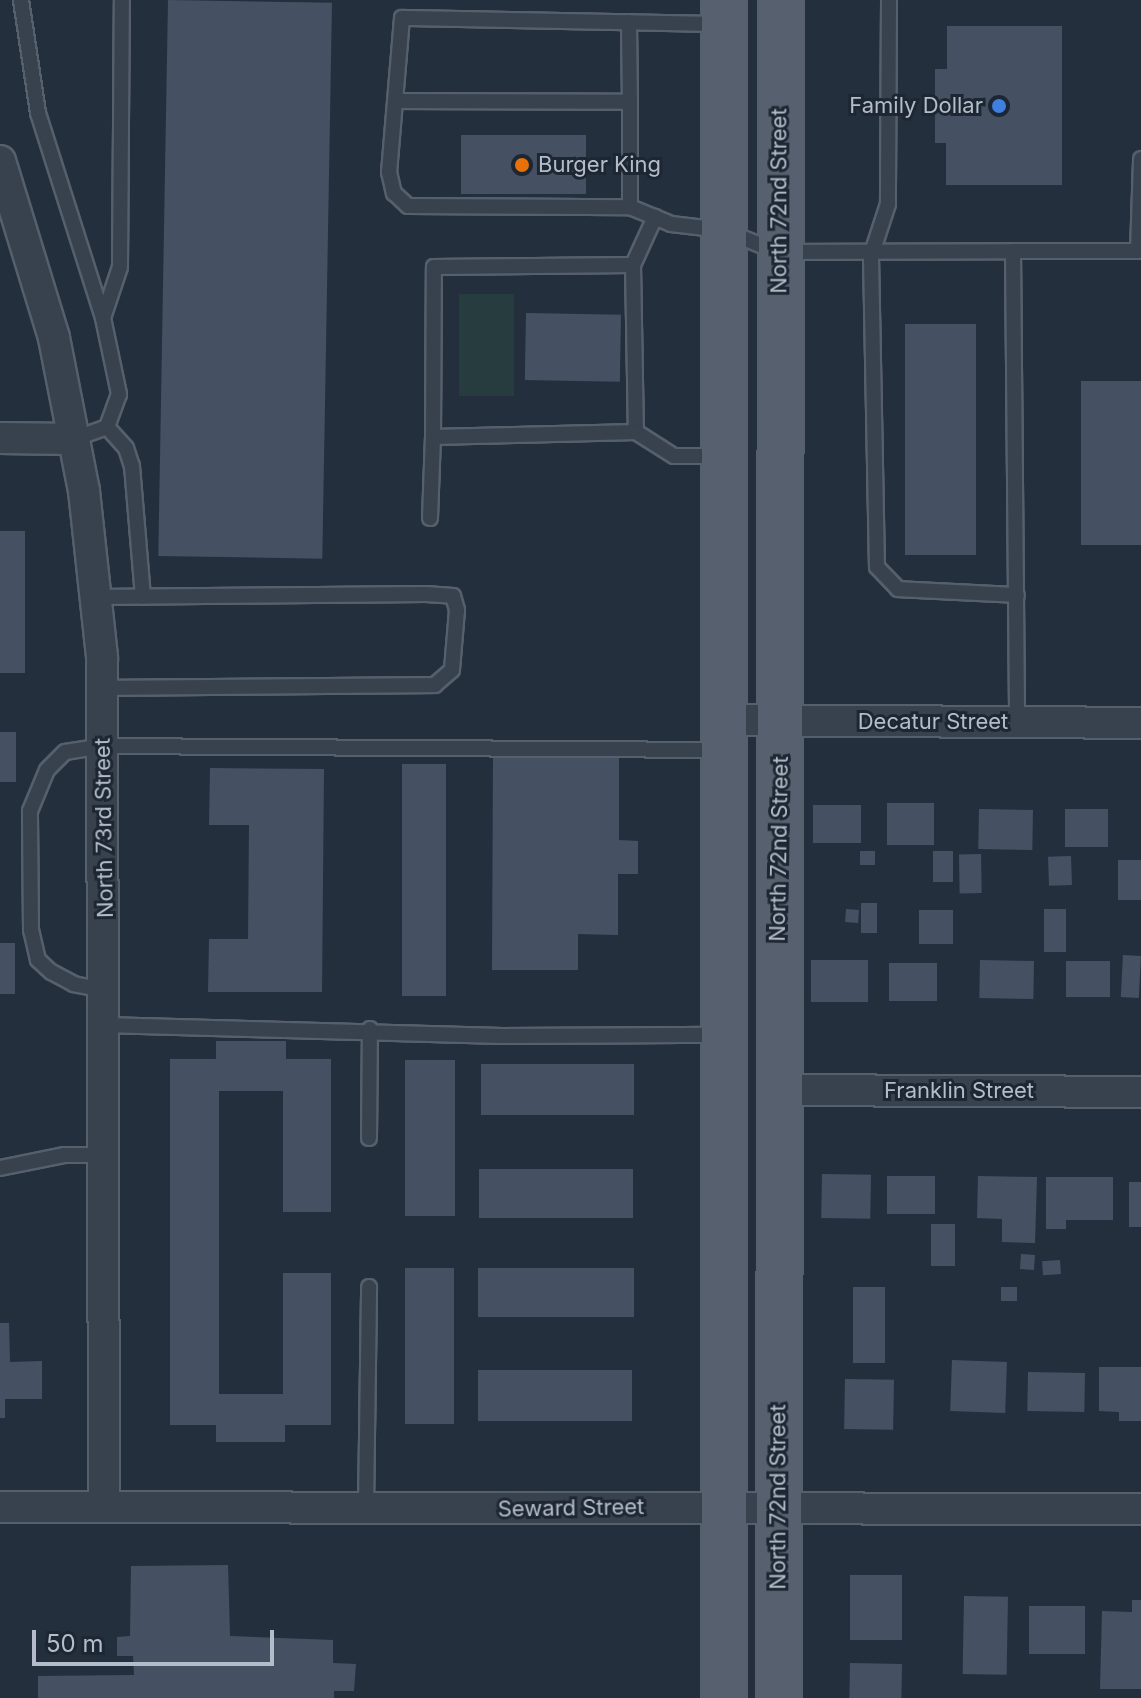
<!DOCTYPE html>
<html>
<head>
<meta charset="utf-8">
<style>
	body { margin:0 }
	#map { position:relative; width:1141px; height:1698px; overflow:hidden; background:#242f3e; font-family:Inter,sans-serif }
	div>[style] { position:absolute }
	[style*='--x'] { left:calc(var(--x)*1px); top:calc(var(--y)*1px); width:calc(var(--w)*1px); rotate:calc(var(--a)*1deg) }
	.green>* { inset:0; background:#263c3f; transform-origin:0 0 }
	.building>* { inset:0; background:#455162; transform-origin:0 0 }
	.roads { filter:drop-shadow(2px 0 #565f6c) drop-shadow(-2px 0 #565f6c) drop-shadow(0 2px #565f6c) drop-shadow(0 -2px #565f6c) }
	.service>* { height:14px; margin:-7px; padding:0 7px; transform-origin:7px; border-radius:7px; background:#38414e }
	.minor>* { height:30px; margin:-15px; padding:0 15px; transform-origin:15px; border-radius:15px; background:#38414e }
	.primary>* { height:44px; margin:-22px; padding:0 22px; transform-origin:22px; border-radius:22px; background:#56606e }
	.dots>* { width:22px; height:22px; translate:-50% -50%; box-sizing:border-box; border:4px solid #1d2633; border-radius:50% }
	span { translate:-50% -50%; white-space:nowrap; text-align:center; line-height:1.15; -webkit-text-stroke:6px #1d2633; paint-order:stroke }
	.poi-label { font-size:22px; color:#b4bcc9 }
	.right { translate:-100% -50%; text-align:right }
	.left { translate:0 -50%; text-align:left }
	.street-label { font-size:22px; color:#b4bcc9 }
	.scale { position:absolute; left:32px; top:1630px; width:242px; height:36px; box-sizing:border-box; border:4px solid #b4bcc9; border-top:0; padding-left:10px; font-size:24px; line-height:28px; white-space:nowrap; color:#b4bcc9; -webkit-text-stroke:6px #1d2633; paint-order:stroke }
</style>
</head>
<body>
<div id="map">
	<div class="green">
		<i style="left:459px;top:294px;width:55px;height:102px"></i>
	</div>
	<div class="building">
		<i style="left:168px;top:0;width:164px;height:556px;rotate:1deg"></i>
		<i style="clip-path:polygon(947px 26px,1062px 26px,1062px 185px,946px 185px,946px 143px,935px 143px,935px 69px,947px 69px)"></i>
		<i style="left:461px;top:135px;width:125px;height:59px"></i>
		<i style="left:526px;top:313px;width:95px;height:67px;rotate:1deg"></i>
		<i style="left:905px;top:324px;width:71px;height:231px"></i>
		<i style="left:1081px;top:381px;width:60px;height:164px"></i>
		<i style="left:0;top:531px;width:25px;height:142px"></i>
		<i style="left:0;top:732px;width:16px;height:50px"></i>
		<i style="clip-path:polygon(493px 756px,619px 757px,619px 840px,638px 841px,638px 874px,618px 874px,618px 935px,578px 934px,578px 970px,492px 970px)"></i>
		<i style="left:402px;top:764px;width:44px;height:232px"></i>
		<i style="clip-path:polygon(210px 768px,324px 769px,322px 992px,208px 992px,209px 939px,248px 939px,249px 825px,209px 825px)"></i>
		<i style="left:887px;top:803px;width:47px;height:42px"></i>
		<i style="left:861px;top:805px;width:38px;height:48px;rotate:90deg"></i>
		<i style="left:979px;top:809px;width:54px;height:40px;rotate:1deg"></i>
		<i style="left:1065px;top:809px;width:43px;height:38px"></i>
		<i style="left:860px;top:851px;width:15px;height:14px"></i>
		<i style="left:933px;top:851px;width:20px;height:31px"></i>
		<i style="left:981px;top:854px;width:39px;height:22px;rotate:89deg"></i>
		<i style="left:1071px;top:856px;width:29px;height:23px;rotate:88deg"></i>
		<i style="left:1118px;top:860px;width:23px;height:40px"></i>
		<i style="left:861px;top:903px;width:16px;height:30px"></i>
		<i style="left:846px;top:909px;width:13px;height:13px;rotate:4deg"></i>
		<i style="left:1044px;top:909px;width:22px;height:43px"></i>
		<i style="left:919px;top:910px;width:34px;height:34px"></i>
		<i style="left:0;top:943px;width:15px;height:51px"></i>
		<i style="left:1123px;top:955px;width:18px;height:42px;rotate:3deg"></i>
		<i style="left:868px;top:960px;width:42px;height:57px;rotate:90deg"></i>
		<i style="left:980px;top:960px;width:54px;height:38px;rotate:1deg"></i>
		<i style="left:1066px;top:961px;width:44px;height:36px"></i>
		<i style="left:889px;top:963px;width:48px;height:38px"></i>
		<i style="clip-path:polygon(216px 1041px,286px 1041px,286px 1059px,331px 1059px,331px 1212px,283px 1212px,283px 1091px,219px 1091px,219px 1394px,283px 1394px,283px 1273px,331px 1273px,331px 1425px,285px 1425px,285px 1442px,216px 1442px,216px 1425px,170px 1425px,170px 1059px,216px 1059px)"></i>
		<i style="left:405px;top:1060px;width:50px;height:156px"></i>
		<i style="left:481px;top:1064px;width:153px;height:51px"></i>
		<i style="left:479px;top:1169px;width:154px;height:49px"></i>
		<i style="left:822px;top:1174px;width:49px;height:44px;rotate:1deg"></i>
		<i style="left:887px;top:1176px;width:48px;height:38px"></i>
		<i style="clip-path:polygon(978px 1176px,1037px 1177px,1035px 1243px,1002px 1242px,1002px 1219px,977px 1218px)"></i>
		<i style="clip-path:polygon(1046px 1177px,1113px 1177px,1113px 1220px,1066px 1220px,1066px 1229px,1046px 1229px)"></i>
		<i style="left:1141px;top:1182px;width:45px;height:12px;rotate:90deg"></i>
		<i style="left:931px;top:1224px;width:24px;height:42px"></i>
		<i style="left:1021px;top:1254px;width:14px;height:15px;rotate:4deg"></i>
		<i style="left:1060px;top:1260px;width:14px;height:18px;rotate:86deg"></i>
		<i style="left:405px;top:1268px;width:49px;height:156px"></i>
		<i style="left:478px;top:1268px;width:156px;height:49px"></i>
		<i style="left:853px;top:1287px;width:32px;height:76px"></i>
		<i style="left:1001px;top:1287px;width:16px;height:14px"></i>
		<i style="clip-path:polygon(0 1323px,9px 1323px,10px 1362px,42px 1361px,42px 1399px,5px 1399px,5px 1418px,0 1418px)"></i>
		<i style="left:952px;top:1360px;width:55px;height:51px;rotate:2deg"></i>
		<i style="clip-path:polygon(1099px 1367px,1141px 1367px,1141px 1421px,1119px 1421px,1119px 1412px,1099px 1411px)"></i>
		<i style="left:478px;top:1370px;width:154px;height:51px"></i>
		<i style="left:1028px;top:1372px;width:57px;height:39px;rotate:1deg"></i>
		<i style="left:845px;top:1379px;width:49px;height:50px;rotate:1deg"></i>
		<i style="clip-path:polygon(228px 1565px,230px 1636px,333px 1640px,333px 1663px,356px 1664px,354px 1691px,334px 1691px,334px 1698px,38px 1698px,38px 1676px,134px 1675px,133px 1656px,117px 1656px,117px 1637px,130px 1636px,131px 1566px)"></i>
		<i style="left:850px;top:1575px;width:52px;height:65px"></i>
		<i style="left:964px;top:1596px;width:44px;height:78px;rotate:1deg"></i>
		<i style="clip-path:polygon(1132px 1600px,1141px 1600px,1141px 1689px,1100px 1689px,1102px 1611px,1132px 1612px)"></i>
		<i style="left:1029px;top:1606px;width:56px;height:48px"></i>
		<i style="left:850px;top:1663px;width:52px;height:35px;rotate:1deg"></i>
	</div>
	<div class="roads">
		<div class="service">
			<i style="--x:21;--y:0;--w:114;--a:81.4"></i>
			<i style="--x:38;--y:113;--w:215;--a:72.4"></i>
			<i style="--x:103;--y:318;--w:78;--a:78.1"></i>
			<i style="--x:119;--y:394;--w:35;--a:110"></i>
			<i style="--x:107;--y:427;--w:35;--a:160"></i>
			<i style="--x:889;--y:0;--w:204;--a:90.3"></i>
			<i style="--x:888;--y:204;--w:55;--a:108.1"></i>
			<i style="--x:871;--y:256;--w:311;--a:88.9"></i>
			<i style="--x:877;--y:567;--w:30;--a:46"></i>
			<i style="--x:898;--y:589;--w:119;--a:2.9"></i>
			<i style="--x:629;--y:22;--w:80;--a:89.3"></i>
			<i style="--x:722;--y:24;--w:320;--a:-178.9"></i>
			<i style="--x:402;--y:18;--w:155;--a:94.8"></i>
			<i style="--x:389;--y:172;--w:22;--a:77"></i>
			<i style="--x:394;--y:193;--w:19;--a:43"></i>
			<i style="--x:408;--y:206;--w:222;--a:0.3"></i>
			<i style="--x:630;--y:207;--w:44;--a:22.5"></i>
			<i style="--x:671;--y:224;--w:52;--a:6.6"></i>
			<i style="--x:723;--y:230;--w:59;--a:21.8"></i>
			<i style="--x:778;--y:252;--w:235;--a:-0.2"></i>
			<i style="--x:1013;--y:251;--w:471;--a:89.5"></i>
			<i style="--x:395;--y:101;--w:235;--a:0.2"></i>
			<i style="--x:630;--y:102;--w:105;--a:90"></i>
			<i style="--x:1013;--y:251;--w:125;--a:0"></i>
			<i style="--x:1138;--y:251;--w:92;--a:-88.1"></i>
			<i style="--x:633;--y:265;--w:167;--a:89"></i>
			<i style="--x:636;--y:432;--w:203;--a:178.6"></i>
			<i style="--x:433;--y:437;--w:170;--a:-89.7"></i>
			<i style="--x:434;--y:267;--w:199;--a:-0.6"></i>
			<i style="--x:633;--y:265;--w:53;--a:-65.4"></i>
			<i style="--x:103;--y:318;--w:54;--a:-71.6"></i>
			<i style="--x:120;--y:267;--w:267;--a:-89.6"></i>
			<i style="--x:107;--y:427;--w:28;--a:48"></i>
			<i style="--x:126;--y:448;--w:19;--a:72"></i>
			<i style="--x:132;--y:466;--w:131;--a:85.2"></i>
			<i style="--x:636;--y:432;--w:45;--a:32.3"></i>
			<i style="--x:674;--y:456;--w:46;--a:0"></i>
			<i style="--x:430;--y:518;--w:81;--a:-87.9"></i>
			<i style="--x:95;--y:597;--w:331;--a:-0.5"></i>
			<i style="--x:426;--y:594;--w:27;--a:4"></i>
			<i style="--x:453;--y:596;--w:15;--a:74"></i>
			<i style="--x:457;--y:610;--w:60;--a:94.8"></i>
			<i style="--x:452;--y:670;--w:23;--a:139"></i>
			<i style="--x:435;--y:685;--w:333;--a:179.5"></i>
			<i style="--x:104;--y:990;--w:31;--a:-169"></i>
			<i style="--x:74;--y:984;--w:26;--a:-152"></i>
			<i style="--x:51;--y:972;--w:18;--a:-137"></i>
			<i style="--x:38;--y:960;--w:31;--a:-103"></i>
			<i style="--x:31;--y:930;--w:119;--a:-90.5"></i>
			<i style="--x:30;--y:811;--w:44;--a:-67.5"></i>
			<i style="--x:47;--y:770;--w:25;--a:-45"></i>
			<i style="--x:65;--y:752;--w:38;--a:-9"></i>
			<i style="--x:103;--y:746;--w:617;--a:0.37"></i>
			<i style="--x:104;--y:1025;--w:398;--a:1.6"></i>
			<i style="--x:502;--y:1036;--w:218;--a:-0.3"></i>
			<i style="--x:369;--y:1138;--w:109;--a:-89.5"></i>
			<i style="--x:0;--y:1168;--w:65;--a:-11.5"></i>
			<i style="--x:64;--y:1155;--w:40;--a:0"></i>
			<i style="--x:366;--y:1508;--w:221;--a:-89.2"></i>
		</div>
		<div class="minor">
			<i style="--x:0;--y:161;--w:185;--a:73"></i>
			<i style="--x:54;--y:338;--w:156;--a:78.9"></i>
			<i style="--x:84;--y:491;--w:167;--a:83.8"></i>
			<i style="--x:102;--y:657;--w:850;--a:89.87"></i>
			<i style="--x:0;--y:438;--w:74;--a:0.8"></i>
			<i style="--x:725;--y:720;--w:416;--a:0.4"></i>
			<i style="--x:777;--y:1090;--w:364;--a:0.3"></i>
			<i style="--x:0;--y:1507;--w:1141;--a:0.1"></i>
		</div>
		<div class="primary">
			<i style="--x:724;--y:0;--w:1698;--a:90"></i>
			<i style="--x:779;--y:1698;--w:1698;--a:-89.93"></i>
		</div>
	</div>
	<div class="dots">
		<i style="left:999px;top:106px;background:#3f7fe0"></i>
		<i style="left:522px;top:165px;background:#e8710a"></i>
	</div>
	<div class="poi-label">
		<span class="right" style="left:983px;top:106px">Family Dollar</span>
		<span class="left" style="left:538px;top:165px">Burger King</span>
	</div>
	<div class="street-label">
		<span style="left:779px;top:201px;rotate:-90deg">North 72nd Street</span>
		<span style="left:933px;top:722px">Decatur Street</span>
		<span style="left:104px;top:828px;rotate:-91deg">North 73rd Street</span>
		<span style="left:779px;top:849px;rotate:-89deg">North 72nd Street</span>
		<span style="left:959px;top:1091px">Franklin Street</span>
		<span style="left:778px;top:1497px;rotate:-90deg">North 72nd Street</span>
		<span style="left:571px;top:1508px;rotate:-1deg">Seward Street</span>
	</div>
	<div class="scale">50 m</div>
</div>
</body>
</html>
